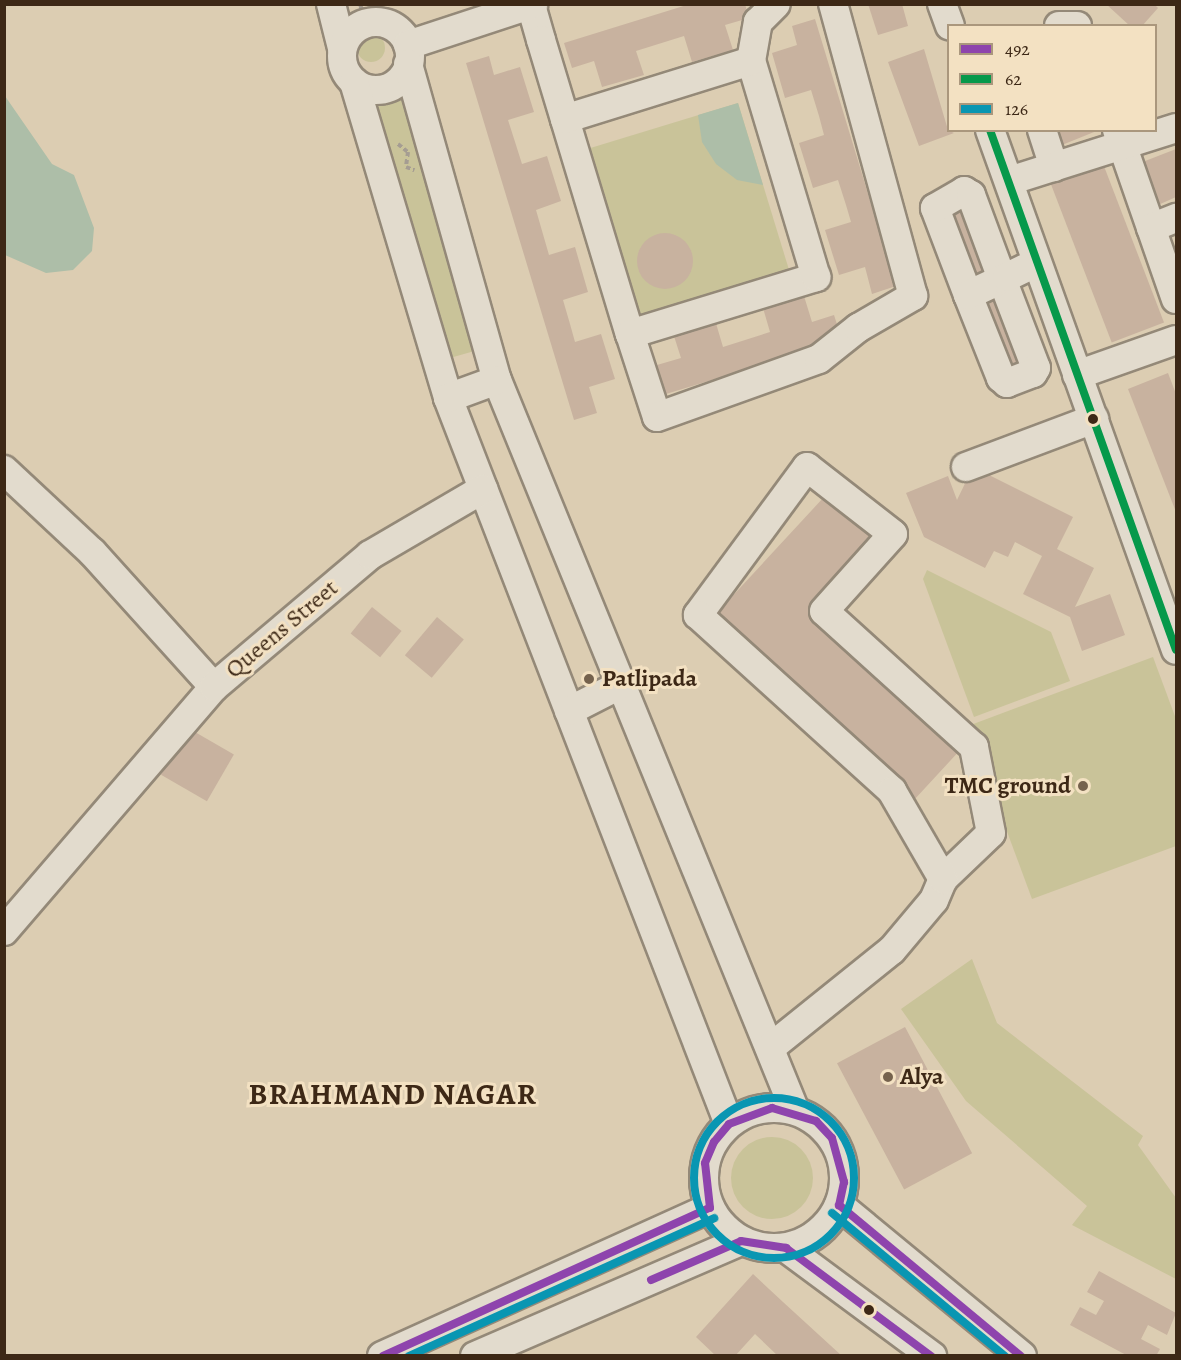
<!DOCTYPE html>
<html>
<head>
<meta charset="utf-8">
<style>
	body { margin:0 }
	#map { position:relative; width:1181px; height:1360px; overflow:hidden; background:#dccdb2; font-family:Alegreya,serif }
	div>[style] { position:absolute }
	[style*='--x'] { left:calc(var(--x)*1px); top:calc(var(--y)*1px); width:calc(var(--w)*1px); rotate:calc(var(--a)*1deg) }
	.green>* { inset:0; background:#c9c399; transform-origin:0 0 }
	.round { border-radius:50% }
	.water>* { inset:0; background:#adbea8 }
	.building>* { inset:0; background:#c8b29f; transform-origin:0 0 }
	.path>* { height:4px; margin-top:-2px; transform-origin:0; background:repeating-linear-gradient(90deg,#a59d92 0 4.5px,transparent 0 7.5px) }
	.roads { filter:drop-shadow(2px 0 #948978) drop-shadow(-2px 0 #948978) drop-shadow(0 2px #948978) drop-shadow(0 -2px #948978) }
	.minor>* { height:28px; margin:-14px; padding:0 14px; transform-origin:14px; border-radius:14px; background:#e2dbcd }
	.minor>.ring { margin:-14px; padding:0; box-sizing:content-box; background:none; border:28px solid #e2dbcd; border-radius:50% }
	.bus-1>* { height:8px; margin:-4px; padding:0 4px; transform-origin:4px; border-radius:4px; background:#8e44ad }
	.bus-2>* { height:8px; margin:-4px; padding:0 4px; transform-origin:4px; border-radius:4px; background:#06994b }
	.bus-3>* { height:8px; margin:-4px; padding:0 4px; transform-origin:4px; border-radius:4px; background:#0996b2 }
	.bus-3>.ring { margin:-4px; padding:0; box-sizing:content-box; background:none; border:8px solid #0996b2; border-radius:50% }
	.dots>* { width:16px; height:16px; translate:-50% -50%; box-sizing:border-box; border:3px solid #f3e1c2; border-radius:50% }
	span { translate:-50% -50%; white-space:nowrap; text-align:center; line-height:1.15; -webkit-text-stroke:6px #f3e1c2; paint-order:stroke }
	.street-label { font-size:24px; color:#3d2816 }
	.poi-label { font-size:24px; color:#3d2816; font-weight:700 }
	.left { translate:0 -50%; text-align:left }
	.right { translate:-100% -50%; text-align:right }
	.district-label { font-size:30px; color:#3d2816; font-weight:700; letter-spacing:1.5px }
	.frame { position:absolute; inset:0; border:6px solid #3d2816; pointer-events:none }
	.legend { position:absolute; left:947px; top:24px; width:210px; height:108px; box-sizing:border-box; background:#f3e1c2; border:2px solid #aa977d; margin:0; padding:8px 10px; list-style:none; font-size:18px; color:#3d2816 }
	.legend li { display:flex; align-items:center; gap:12px; height:30px }
	.legend b { width:30px; border:2px solid #aa977d }
</style>
</head>
<body>
<div id="map">
	<div class="green">
		<i class="round" style="left:357px;top:34px;width:28px;height:28px"></i>
		<i style="left:401px;top:85px;width:276px;height:31px;rotate:74deg"></i>
		<i style="left:738px;top:103px;width:176px;height:156px;rotate:73deg"></i>
		<i style="clip-path:polygon(927px 570px,1051px 632px,1070px 681px,974px 717px,923px 579px)"></i>
		<i style="clip-path:polygon(1153px 657px,1176px 719px,1176px 846px,1032px 899px,968px 726px)"></i>
		<i style="clip-path:polygon(972px 959px,997px 1023px,1143px 1136px,1138px 1145px,1176px 1198px,1176px 1279px,1072px 1225px,1087px 1206px,966px 1101px,901px 1009px)"></i>
		<i class="round" style="left:731px;top:1137px;width:82px;height:82px"></i>
	</div>
	<div class="water">
		<i style="clip-path:polygon(5px 96px,52px 164px,74px 175px,94px 228px,92px 251px,73px 270px,46px 273px,5px 255px)"></i>
		<i style="clip-path:polygon(738px 103px,763px 185px,737px 180px,716px 164px,702px 142px,698px 115px)"></i>
	</div>
	<div class="building">
		<i style="clip-path:polygon(690px 4px,745px 4px,749px 18px,725px 25px,733px 50px,692px 62px,684px 36px,636px 51px,644px 75px,602px 87px,594px 61px,572px 68px,564px 43px)"></i>
		<i style="clip-path:polygon(868px 4px,902px 4px,908px 26px,878px 35px)"></i>
		<i style="clip-path:polygon(1106px 4px,1154px 4px,1158px 8px,1142px 26px,1130px 26px)"></i>
		<i style="clip-path:polygon(815px 19px,896px 286px,872px 294px,865px 267px,839px 275px,825px 230px,851px 222px,846px 205px,838px 180px,813px 188px,799px 143px,824px 135px,819px 116px,811px 90px,785px 98px,772px 53px,797px 45px,792px 26px)"></i>
		<i style="clip-path:polygon(924px 49px,948px 130px,954px 133px,919px 146px,888px 62px)"></i>
		<i style="clip-path:polygon(489px 56px,494px 75px,520px 67px,534px 112px,508px 120px,516px 145px,522px 164px,547px 156px,561px 201px,536px 210px,549px 255px,575px 247px,588px 292px,563px 300px,570px 324px,575px 342px,601px 334px,615px 379px,589px 387px,597px 413px,574px 420px,466px 63px)"></i>
		<i style="clip-path:polygon(1051px 130px,1099px 130px,1057px 147px)"></i>
		<i style="clip-path:polygon(1176px 149px,1176px 197px,1158px 205px,1140px 163px)"></i>
		<i style="left:1102px;top:161px;width:173px;height:56px;rotate:69deg"></i>
		<i style="left:964px;top:197px;width:79px;height:26px;rotate:71deg"></i>
		<i class="round" style="left:637px;top:233px;width:56px;height:56px"></i>
		<i style="left:1003px;top:293px;width:82px;height:26px;rotate:69deg"></i>
		<i style="clip-path:polygon(804px 296px,812px 322px,834px 315px,842px 340px,666px 394px,657px 365px,681px 358px,673px 333px,715px 320px,723px 347px,770px 332px,763px 308px)"></i>
		<i style="clip-path:polygon(1168px 373px,1176px 394px,1176px 512px,1128px 389px)"></i>
		<i style="clip-path:polygon(973px 467px,1073px 517px,1057px 549px,1094px 568px,1075px 607px,1110px 594px,1125px 635px,1082px 651px,1070px 617px,1023px 594px,1042px 556px,1015px 542px,1008px 557px,994px 551px,985px 568px,924px 537px,906px 493px,948px 476px,957px 500px)"></i>
		<i style="clip-path:polygon(824px 497px,878px 537px,811px 610px,962px 748px,914px 800px,714px 616px)"></i>
		<i style="left:372px;top:607px;width:38px;height:34px;rotate:39deg"></i>
		<i style="left:437px;top:617px;width:35px;height:50px;rotate:40deg"></i>
		<i style="left:188px;top:728px;width:53px;height:54px;rotate:30deg"></i>
		<i style="left:905px;top:1027px;width:143px;height:77px;rotate:62deg"></i>
		<i style="clip-path:polygon(1099px 1271px,1176px 1313px,1167px 1335px,1148px 1325px,1141px 1339px,1160px 1349px,1156px 1356px,1128px 1356px,1070px 1325px,1080px 1307px,1096px 1315px,1104px 1301px,1087px 1292px)"></i>
		<i style="clip-path:polygon(753px 1274px,783px 1302px,842px 1356px,778px 1356px,755px 1334px,735px 1356px,716px 1356px,696px 1337px)"></i>
	</div>
	<div class="path">
		<i style="--x:360;--y:4;--w:10;--a:73"></i>
		<i style="--x:398;--y:144;--w:13;--a:39"></i>
		<i style="--x:408;--y:152;--w:15;--a:98"></i>
		<i style="--x:406;--y:167;--w:9;--a:21"></i>
	</div>
	<div class="roads">
		<div class="minor">
			<i style="--x:331;--y:4;--w:45;--a:76"></i>
			<i style="--x:942;--y:4;--w:23;--a:70"></i>
			<i style="--x:531;--y:5;--w:36;--a:74"></i>
			<i style="--x:541;--y:40;--w:307;--a:73.2"></i>
			<i style="--x:630;--y:334;--w:195;--a:-17"></i>
			<i style="--x:816;--y:277;--w:226;--a:-106.7"></i>
			<i style="--x:751;--y:61;--w:195;--a:162.7"></i>
			<i class="ring" style="left:342px;top:22px;width:40px;height:40px"></i>
			<i style="--x:1059;--y:26;--w:18;--a:0"></i>
			<i style="--x:408;--y:45;--w:132;--a:-18.2"></i>
			<i style="--x:751;--y:61;--w:40;--a:-80"></i>
			<i style="--x:758;--y:22;--w:25;--a:-45"></i>
			<i style="--x:408;--y:64;--w:328;--a:74.3"></i>
			<i style="--x:497;--y:380;--w:789;--a:67.82"></i>
			<i style="--x:354;--y:82;--w:330;--a:73.4"></i>
			<i style="--x:448;--y:398;--w:778;--a:68.84"></i>
			<i style="--x:990;--y:130;--w:552;--a:70.32"></i>
			<i style="--x:1042;--y:130;--w:39;--a:72"></i>
			<i style="--x:1117;--y:130;--w:179;--a:70.8"></i>
			<i style="--x:1009;--y:181;--w:175;--a:-17.6"></i>
			<i style="--x:1151;--y:228;--w:27;--a:-22"></i>
			<i style="--x:968;--y:295;--w:93;--a:-110.8"></i>
			<i style="--x:935;--y:208;--w:34;--a:-30"></i>
			<i style="--x:964;--y:191;--w:8;--a:30"></i>
			<i style="--x:971;--y:195;--w:90;--a:69.7"></i>
			<i style="--x:1002;--y:279;--w:95;--a:69.1"></i>
			<i style="--x:1036;--y:368;--w:6;--a:121"></i>
			<i style="--x:1033;--y:373;--w:28;--a:159"></i>
			<i style="--x:1007;--y:383;--w:8;--a:-140"></i>
			<i style="--x:1001;--y:378;--w:89;--a:-111.7"></i>
			<i style="--x:968;--y:295;--w:38;--a:-25"></i>
			<i style="--x:1002;--y:279;--w:5;--a:-22"></i>
			<i style="--x:1007;--y:277;--w:32;--a:-26"></i>
			<i style="--x:630;--y:334;--w:87;--a:72"></i>
			<i style="--x:657;--y:417;--w:172;--a:-19.7"></i>
			<i style="--x:819;--y:359;--w:50;--a:-38.5"></i>
			<i style="--x:858;--y:328;--w:64;--a:-30.2"></i>
			<i style="--x:913;--y:296;--w:303;--a:-105.3"></i>
			<i style="--x:1077;--y:375;--w:105;--a:-19.5"></i>
			<i style="--x:448;--y:398;--w:52;--a:-20.2"></i>
			<i style="--x:966;--y:467;--w:137;--a:-20.6"></i>
			<i style="--x:4;--y:470;--w:120;--a:43"></i>
			<i style="--x:92;--y:552;--w:182;--a:47.9"></i>
			<i style="--x:569;--y:711;--w:57;--a:-27"></i>
			<i style="--x:4;--y:931;--w:322;--a:-49.3"></i>
			<i style="--x:214;--y:687;--w:204;--a:-40.2"></i>
			<i style="--x:370;--y:555;--w:131;--a:-30.3"></i>
			<i style="--x:770;--y:1048;--w:156;--a:-38.8"></i>
			<i style="--x:892;--y:950;--w:65;--a:-50"></i>
			<i style="--x:934;--y:900;--w:23;--a:-67"></i>
			<i style="--x:943;--y:879;--w:66;--a:-43.8"></i>
			<i style="--x:991;--y:833;--w:88;--a:-101.2"></i>
			<i style="--x:974;--y:747;--w:202;--a:-137.8"></i>
			<i style="--x:824;--y:611;--w:103;--a:-48.1"></i>
			<i style="--x:893;--y:534;--w:109;--a:-142.1"></i>
			<i style="--x:807;--y:467;--w:184;--a:126.4"></i>
			<i style="--x:698;--y:615;--w:262;--a:42.2"></i>
			<i style="--x:892;--y:791;--w:102;--a:59.9"></i>
			<i class="ring" style="left:704px;top:1108px;width:112px;height:112px"></i>
			<i style="--x:839;--y:1205;--w:237;--a:39.5"></i>
			<i style="--x:786;--y:1248;--w:182;--a:36.5"></i>
			<i style="--x:382;--y:1356;--w:360;--a:-24.3"></i>
			<i style="--x:475;--y:1356;--w:290;--a:-23.4"></i>
		</div>
	</div>
	<div class="bus-1">
		<i style="--x:651;--y:1280;--w:98;--a:-23.4"></i>
		<i style="--x:741;--y:1241;--w:46;--a:8.8"></i>
		<i style="--x:786;--y:1248;--w:181;--a:36.7"></i>
		<i style="--x:383;--y:1356;--w:359;--a:-24.4"></i>
		<i style="--x:710;--y:1208;--w:45;--a:-96.3"></i>
		<i style="--x:705;--y:1163;--w:23;--a:-67"></i>
		<i style="--x:714;--y:1142;--w:23;--a:-50"></i>
		<i style="--x:729;--y:1124;--w:46;--a:-20.4"></i>
		<i style="--x:772;--y:1108;--w:46;--a:16.5"></i>
		<i style="--x:816;--y:1121;--w:23;--a:47"></i>
		<i style="--x:832;--y:1138;--w:46;--a:74.7"></i>
		<i style="--x:844;--y:1182;--w:24;--a:102"></i>
		<i style="--x:839;--y:1205;--w:236;--a:39.7"></i>
	</div>
	<div class="bus-2">
		<i style="--x:990;--y:130;--w:552;--a:70.32"></i>
	</div>
	<div class="bus-3">
		<i class="ring" style="left:694px;top:1098px;width:152px;height:152px"></i>
		<i style="--x:832;--y:1213;--w:224;--a:39.6"></i>
		<i style="--x:409;--y:1356;--w:335;--a:-24.3"></i>
	</div>
	<div class="dots">
		<i style="left:1093px;top:419px;background:#3d2816"></i>
		<i style="left:589px;top:679px;background:#75624d"></i>
		<i style="left:1083px;top:786px;background:#75624d"></i>
		<i style="left:888px;top:1077px;background:#75624d"></i>
		<i style="left:869px;top:1310px;background:#3d2816"></i>
	</div>
	<div class="street-label">
		<span style="left:282px;top:629px;rotate:-40deg">Queens Street</span>
	</div>
	<div class="poi-label">
		<span class="left" style="left:602px;top:679px">Patlipada</span>
		<span class="right" style="left:1071px;top:786px">TMC ground</span>
		<span class="left" style="left:900px;top:1077px">Alya</span>
	</div>
	<div class="district-label">
		<span style="left:393px;top:1094px">BRAHMAND NAGAR</span>
	</div>
	<div class="frame"></div>
	<ul class="legend">
	<li><b style="height:8px;background:#8e44ad"></b>492</li>
	<li><b style="height:8px;background:#06994b"></b>62</li>
	<li><b style="height:8px;background:#0996b2"></b>126</li>
	</ul>
</div>
</body>
</html>
